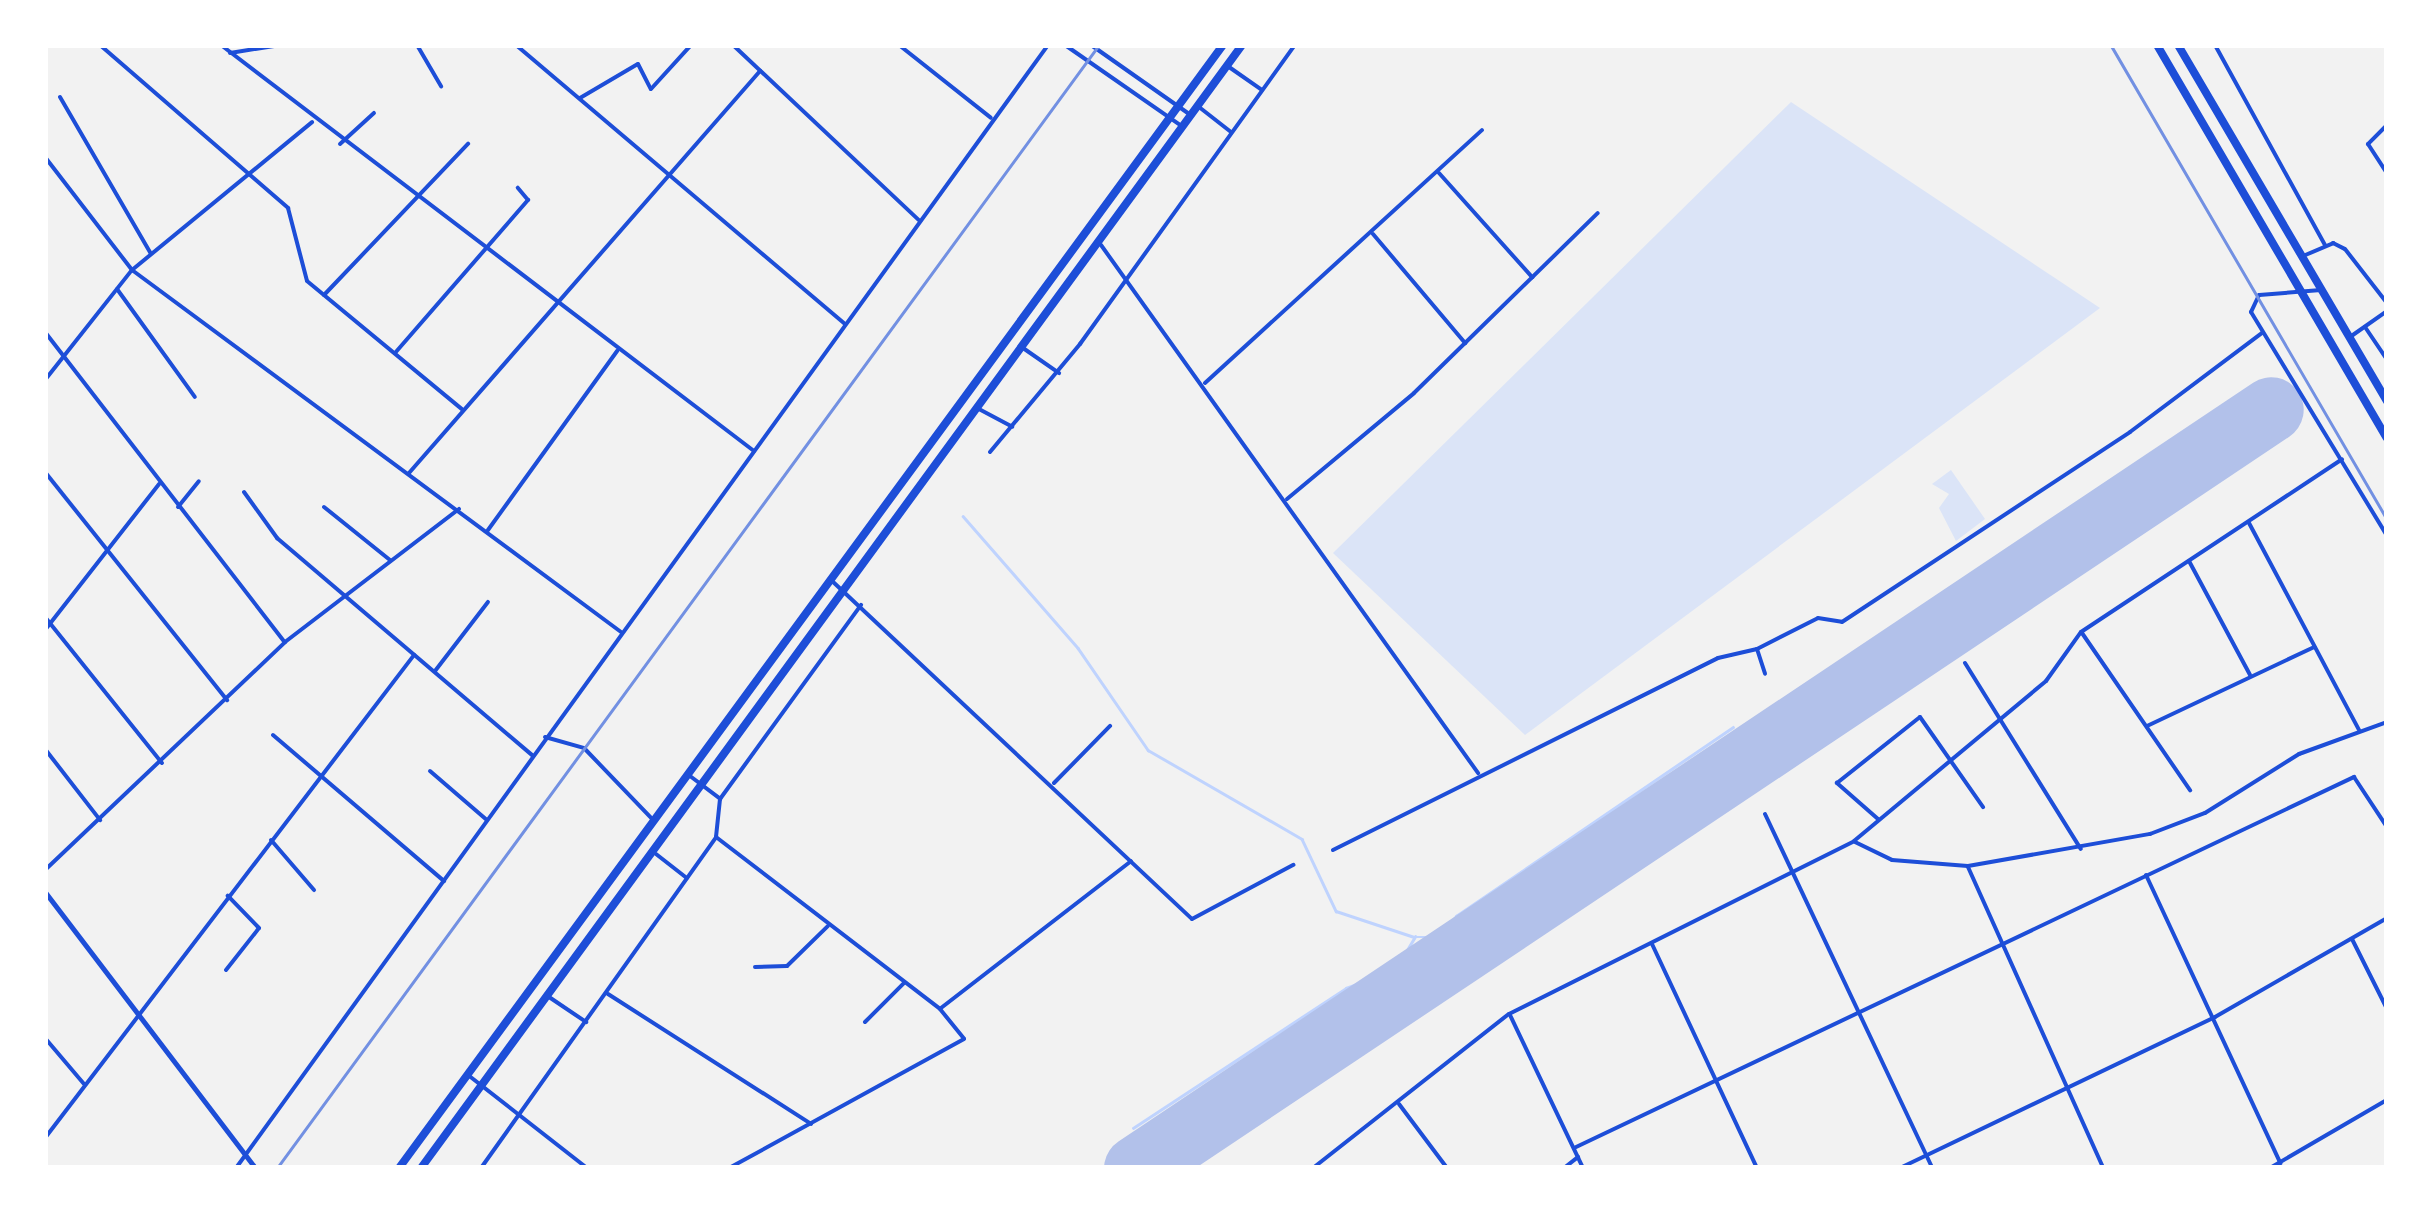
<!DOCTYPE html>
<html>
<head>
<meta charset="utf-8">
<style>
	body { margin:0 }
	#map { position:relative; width:2432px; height:1213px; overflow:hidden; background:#f2f2f2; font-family:Figtree,sans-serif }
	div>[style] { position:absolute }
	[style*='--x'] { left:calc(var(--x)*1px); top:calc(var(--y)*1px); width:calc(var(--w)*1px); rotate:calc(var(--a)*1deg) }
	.green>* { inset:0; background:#dbe4f7 }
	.stream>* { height:2.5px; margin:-1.25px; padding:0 1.25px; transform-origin:1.25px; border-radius:1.25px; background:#bfd3fe }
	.runway>* { height:65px; margin:-32.5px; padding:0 32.5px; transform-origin:32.5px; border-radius:32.5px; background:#b2c1ea }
	.pedestrian>* { height:4px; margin:-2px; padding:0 2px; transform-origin:2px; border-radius:2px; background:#1d4ed8 }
	.minor>* { height:4px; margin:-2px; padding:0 2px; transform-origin:2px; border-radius:2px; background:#1d4ed8 }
	.tertiary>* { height:5px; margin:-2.5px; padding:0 2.5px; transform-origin:2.5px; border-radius:2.5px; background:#1d4ed8 }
	.primary>* { height:8px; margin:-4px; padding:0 4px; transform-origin:4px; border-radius:4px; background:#1d4ed8 }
	.rail>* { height:2.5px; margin:-1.25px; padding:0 1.25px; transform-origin:1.25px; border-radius:1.25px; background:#7290e2 }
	span { translate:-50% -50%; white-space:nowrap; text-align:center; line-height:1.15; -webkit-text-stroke:8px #fff; paint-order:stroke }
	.frame { position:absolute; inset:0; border:48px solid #fff; pointer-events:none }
</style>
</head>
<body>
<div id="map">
	<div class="green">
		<i style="clip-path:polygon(1791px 102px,2100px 308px,1525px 735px,1333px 553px)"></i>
		<i style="clip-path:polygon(1951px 470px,1985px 519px,1956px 541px,1939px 508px,1949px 494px,1932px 484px)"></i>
	</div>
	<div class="stream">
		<i style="--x:963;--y:516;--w:175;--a:48.9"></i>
		<i style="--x:1078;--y:648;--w:124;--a:55.5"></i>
		<i style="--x:1148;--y:750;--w:178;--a:30"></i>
		<i style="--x:1302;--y:839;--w:80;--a:64.7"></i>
		<i style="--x:1336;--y:911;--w:82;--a:18.4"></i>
		<i style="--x:1133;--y:1128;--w:255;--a:-33.3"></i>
		<i style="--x:1346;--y:988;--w:52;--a:-20.2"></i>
		<i style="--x:1395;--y:970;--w:39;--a:-59"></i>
		<i style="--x:1415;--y:937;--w:23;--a:0"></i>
		<i style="--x:1438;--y:937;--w:28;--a:-49"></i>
		<i style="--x:1456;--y:916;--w:335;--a:-34.3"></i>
	</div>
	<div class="runway">
		<i style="--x:1136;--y:1168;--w:1365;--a:-33.77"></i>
	</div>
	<div class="pedestrian">
		<i style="--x:580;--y:98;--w:67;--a:-30.4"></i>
		<i style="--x:638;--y:64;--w:28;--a:63"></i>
		<i style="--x:651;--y:89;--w:59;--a:-47.7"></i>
	</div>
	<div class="minor">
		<i style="--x:100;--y:45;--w:249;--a:40.9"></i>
		<i style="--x:288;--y:208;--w:75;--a:75.4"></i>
		<i style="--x:307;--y:281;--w:201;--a:39.6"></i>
		<i style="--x:221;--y:45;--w:670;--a:37.3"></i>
		<i style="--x:417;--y:45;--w:48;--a:59.7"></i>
		<i style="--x:516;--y:45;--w:431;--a:40.3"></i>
		<i style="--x:733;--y:45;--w:255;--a:43.3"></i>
		<i style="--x:899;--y:45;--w:117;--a:38.4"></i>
		<i style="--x:1065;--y:45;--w:140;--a:34.8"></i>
		<i style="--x:1091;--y:45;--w:120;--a:35.1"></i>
		<i style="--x:2215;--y:45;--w:228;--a:61.2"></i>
		<i style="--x:230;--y:53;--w:51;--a:-9.1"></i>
		<i style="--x:1229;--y:67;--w:40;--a:34.9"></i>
		<i style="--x:60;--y:97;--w:181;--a:59.9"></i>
		<i style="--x:1199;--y:107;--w:41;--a:38"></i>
		<i style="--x:2387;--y:125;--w:27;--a:135"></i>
		<i style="--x:2368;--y:144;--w:35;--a:57"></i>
		<i style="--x:340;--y:144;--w:46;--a:-42.4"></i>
		<i style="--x:45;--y:157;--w:143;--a:52.4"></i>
		<i style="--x:132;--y:270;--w:608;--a:36.51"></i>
		<i style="--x:1439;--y:173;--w:140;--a:48.2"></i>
		<i style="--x:1373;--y:234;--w:143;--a:49.8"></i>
		<i style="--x:1101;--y:245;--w:649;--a:54.47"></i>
		<i style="--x:2303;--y:256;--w:33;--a:-23"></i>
		<i style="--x:2333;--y:243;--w:13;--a:27"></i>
		<i style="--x:2345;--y:249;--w:68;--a:52.1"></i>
		<i style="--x:117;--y:289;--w:133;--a:54.2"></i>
		<i style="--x:2321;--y:290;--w:62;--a:175.4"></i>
		<i style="--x:2259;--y:295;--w:19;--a:115"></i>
		<i style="--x:2251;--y:312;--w:262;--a:58.7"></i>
		<i style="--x:324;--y:295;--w:209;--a:-46.4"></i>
		<i style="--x:2365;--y:327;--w:40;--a:56"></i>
		<i style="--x:45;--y:332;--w:392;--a:52.3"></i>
		<i style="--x:2350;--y:337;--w:45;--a:-35.1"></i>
		<i style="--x:1023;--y:348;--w:44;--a:34.8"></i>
		<i style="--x:395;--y:353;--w:203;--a:-49"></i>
		<i style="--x:528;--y:200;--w:16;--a:-130"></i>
		<i style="--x:45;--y:380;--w:140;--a:-51.7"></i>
		<i style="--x:132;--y:270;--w:233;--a:-39.4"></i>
		<i style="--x:1205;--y:383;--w:375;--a:-42.4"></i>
		<i style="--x:977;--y:408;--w:40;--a:28"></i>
		<i style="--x:990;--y:452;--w:141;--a:-50.2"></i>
		<i style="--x:1080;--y:344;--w:368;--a:-54.3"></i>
		<i style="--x:45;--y:472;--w:292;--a:51.4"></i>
		<i style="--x:409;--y:473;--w:534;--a:-48.87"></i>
		<i style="--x:244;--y:492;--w:57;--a:54.3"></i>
		<i style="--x:277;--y:538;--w:335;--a:40.4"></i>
		<i style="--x:1287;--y:499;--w:165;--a:-39.8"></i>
		<i style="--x:1414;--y:393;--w:257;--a:-44.4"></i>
		<i style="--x:178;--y:507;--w:33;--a:-51"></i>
		<i style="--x:324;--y:507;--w:85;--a:38.8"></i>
		<i style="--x:2249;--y:523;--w:234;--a:62"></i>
		<i style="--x:488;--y:530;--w:221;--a:-54.2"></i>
		<i style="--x:2189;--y:561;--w:129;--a:61.8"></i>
		<i style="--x:831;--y:580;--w:495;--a:43.2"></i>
		<i style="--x:1192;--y:919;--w:115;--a:-28.1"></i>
		<i style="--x:45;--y:617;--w:187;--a:51.3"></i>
		<i style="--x:45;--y:630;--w:185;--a:-52"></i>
		<i style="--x:2082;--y:633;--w:191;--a:55.5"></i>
		<i style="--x:1757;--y:649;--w:68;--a:-26.9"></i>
		<i style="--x:1818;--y:618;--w:24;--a:9"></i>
		<i style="--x:1842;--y:622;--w:345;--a:-33.4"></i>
		<i style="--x:2130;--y:432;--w:166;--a:-36.9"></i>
		<i style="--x:1965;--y:663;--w:219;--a:58.1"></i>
		<i style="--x:435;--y:671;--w:87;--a:-52.5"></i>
		<i style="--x:2147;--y:726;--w:185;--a:-25.3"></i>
		<i style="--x:273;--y:735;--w:225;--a:40.5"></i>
		<i style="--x:545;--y:737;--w:41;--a:15.8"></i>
		<i style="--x:584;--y:748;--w:98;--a:46.2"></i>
		<i style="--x:45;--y:749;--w:90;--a:52.2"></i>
		<i style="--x:430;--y:771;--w:75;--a:40.7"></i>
		<i style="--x:690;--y:776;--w:38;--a:37"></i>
		<i style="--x:720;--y:799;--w:38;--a:96"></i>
		<i style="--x:716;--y:837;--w:282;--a:37.5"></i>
		<i style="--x:940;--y:1009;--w:38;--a:51"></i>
		<i style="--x:964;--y:1039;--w:268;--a:151.2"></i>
		<i style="--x:1054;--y:783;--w:80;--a:-45.5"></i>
		<i style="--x:720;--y:799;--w:240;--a:-54"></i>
		<i style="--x:1765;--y:814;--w:391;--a:64.7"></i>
		<i style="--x:1878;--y:819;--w:55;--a:-138.7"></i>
		<i style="--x:1837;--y:783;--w:106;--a:-38.5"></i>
		<i style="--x:1920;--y:717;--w:110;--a:55"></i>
		<i style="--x:271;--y:840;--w:66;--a:49.3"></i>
		<i style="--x:1855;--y:842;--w:41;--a:25.9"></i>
		<i style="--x:1892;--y:860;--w:76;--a:4.5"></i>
		<i style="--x:1968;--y:866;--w:185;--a:-10"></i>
		<i style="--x:2150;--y:834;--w:59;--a:-20.9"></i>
		<i style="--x:2205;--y:813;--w:111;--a:-32.1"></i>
		<i style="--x:2299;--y:754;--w:94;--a:-20"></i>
		<i style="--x:1333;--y:850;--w:430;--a:-26.5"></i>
		<i style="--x:1718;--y:658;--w:40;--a:-13"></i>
		<i style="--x:1757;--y:649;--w:26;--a:72"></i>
		<i style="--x:656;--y:854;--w:39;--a:38"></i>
		<i style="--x:1968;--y:867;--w:330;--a:65.8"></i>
		<i style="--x:45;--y:870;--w:331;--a:-43.5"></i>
		<i style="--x:285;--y:642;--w:219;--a:-37.4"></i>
		<i style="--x:2146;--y:875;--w:318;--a:65"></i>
		<i style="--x:2352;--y:939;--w:78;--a:63.4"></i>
		<i style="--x:1652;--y:944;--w:247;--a:64.9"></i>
		<i style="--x:755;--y:967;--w:32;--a:-2"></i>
		<i style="--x:787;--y:966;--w:57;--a:-44.3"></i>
		<i style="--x:226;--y:970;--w:53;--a:-51.8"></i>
		<i style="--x:259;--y:928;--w:45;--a:-134.1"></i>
		<i style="--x:608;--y:994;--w:241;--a:32.6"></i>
		<i style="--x:549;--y:997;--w:45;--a:34"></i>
		<i style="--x:941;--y:1008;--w:240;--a:-37.7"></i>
		<i style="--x:1510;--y:1015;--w:170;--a:64.5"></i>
		<i style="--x:865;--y:1022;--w:55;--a:-45"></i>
		<i style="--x:45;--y:1038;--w:60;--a:49.7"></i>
		<i style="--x:468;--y:1075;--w:151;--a:38"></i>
		<i style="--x:1399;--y:1104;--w:80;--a:53.1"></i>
		<i style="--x:45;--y:1138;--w:608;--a:-52.62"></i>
		<i style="--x:1574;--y:1148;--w:864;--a:-25.44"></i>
		<i style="--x:2354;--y:777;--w:60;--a:56.6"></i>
		<i style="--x:236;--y:1168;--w:1386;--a:-54.13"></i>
		<i style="--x:481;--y:1168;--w:406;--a:-54.6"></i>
		<i style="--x:1313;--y:1168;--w:249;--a:-38.2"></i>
		<i style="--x:1509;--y:1014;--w:386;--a:-26.6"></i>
		<i style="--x:1854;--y:841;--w:250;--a:-39.8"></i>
		<i style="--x:2046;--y:681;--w:60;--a:-54.5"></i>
		<i style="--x:2081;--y:632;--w:313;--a:-33.5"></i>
		<i style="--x:1564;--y:1168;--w:18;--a:-38"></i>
		<i style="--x:1900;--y:1168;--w:349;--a:-25.6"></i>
		<i style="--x:2215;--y:1017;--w:198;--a:-29.9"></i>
		<i style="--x:2270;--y:1168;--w:135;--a:-30.2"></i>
	</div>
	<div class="tertiary">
		<i style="--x:45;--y:892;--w:347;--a:52.7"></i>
	</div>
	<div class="primary">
		<i style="--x:2157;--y:45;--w:455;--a:59.7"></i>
		<i style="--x:2178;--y:45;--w:413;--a:59.6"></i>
		<i style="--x:399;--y:1168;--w:1393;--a:-53.73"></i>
		<i style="--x:421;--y:1168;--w:1391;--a:-53.83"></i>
	</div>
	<div class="rail">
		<i style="--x:2111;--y:45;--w:548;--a:59.79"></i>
		<i style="--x:277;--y:1168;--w:1392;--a:-53.8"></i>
	</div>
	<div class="frame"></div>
</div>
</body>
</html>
